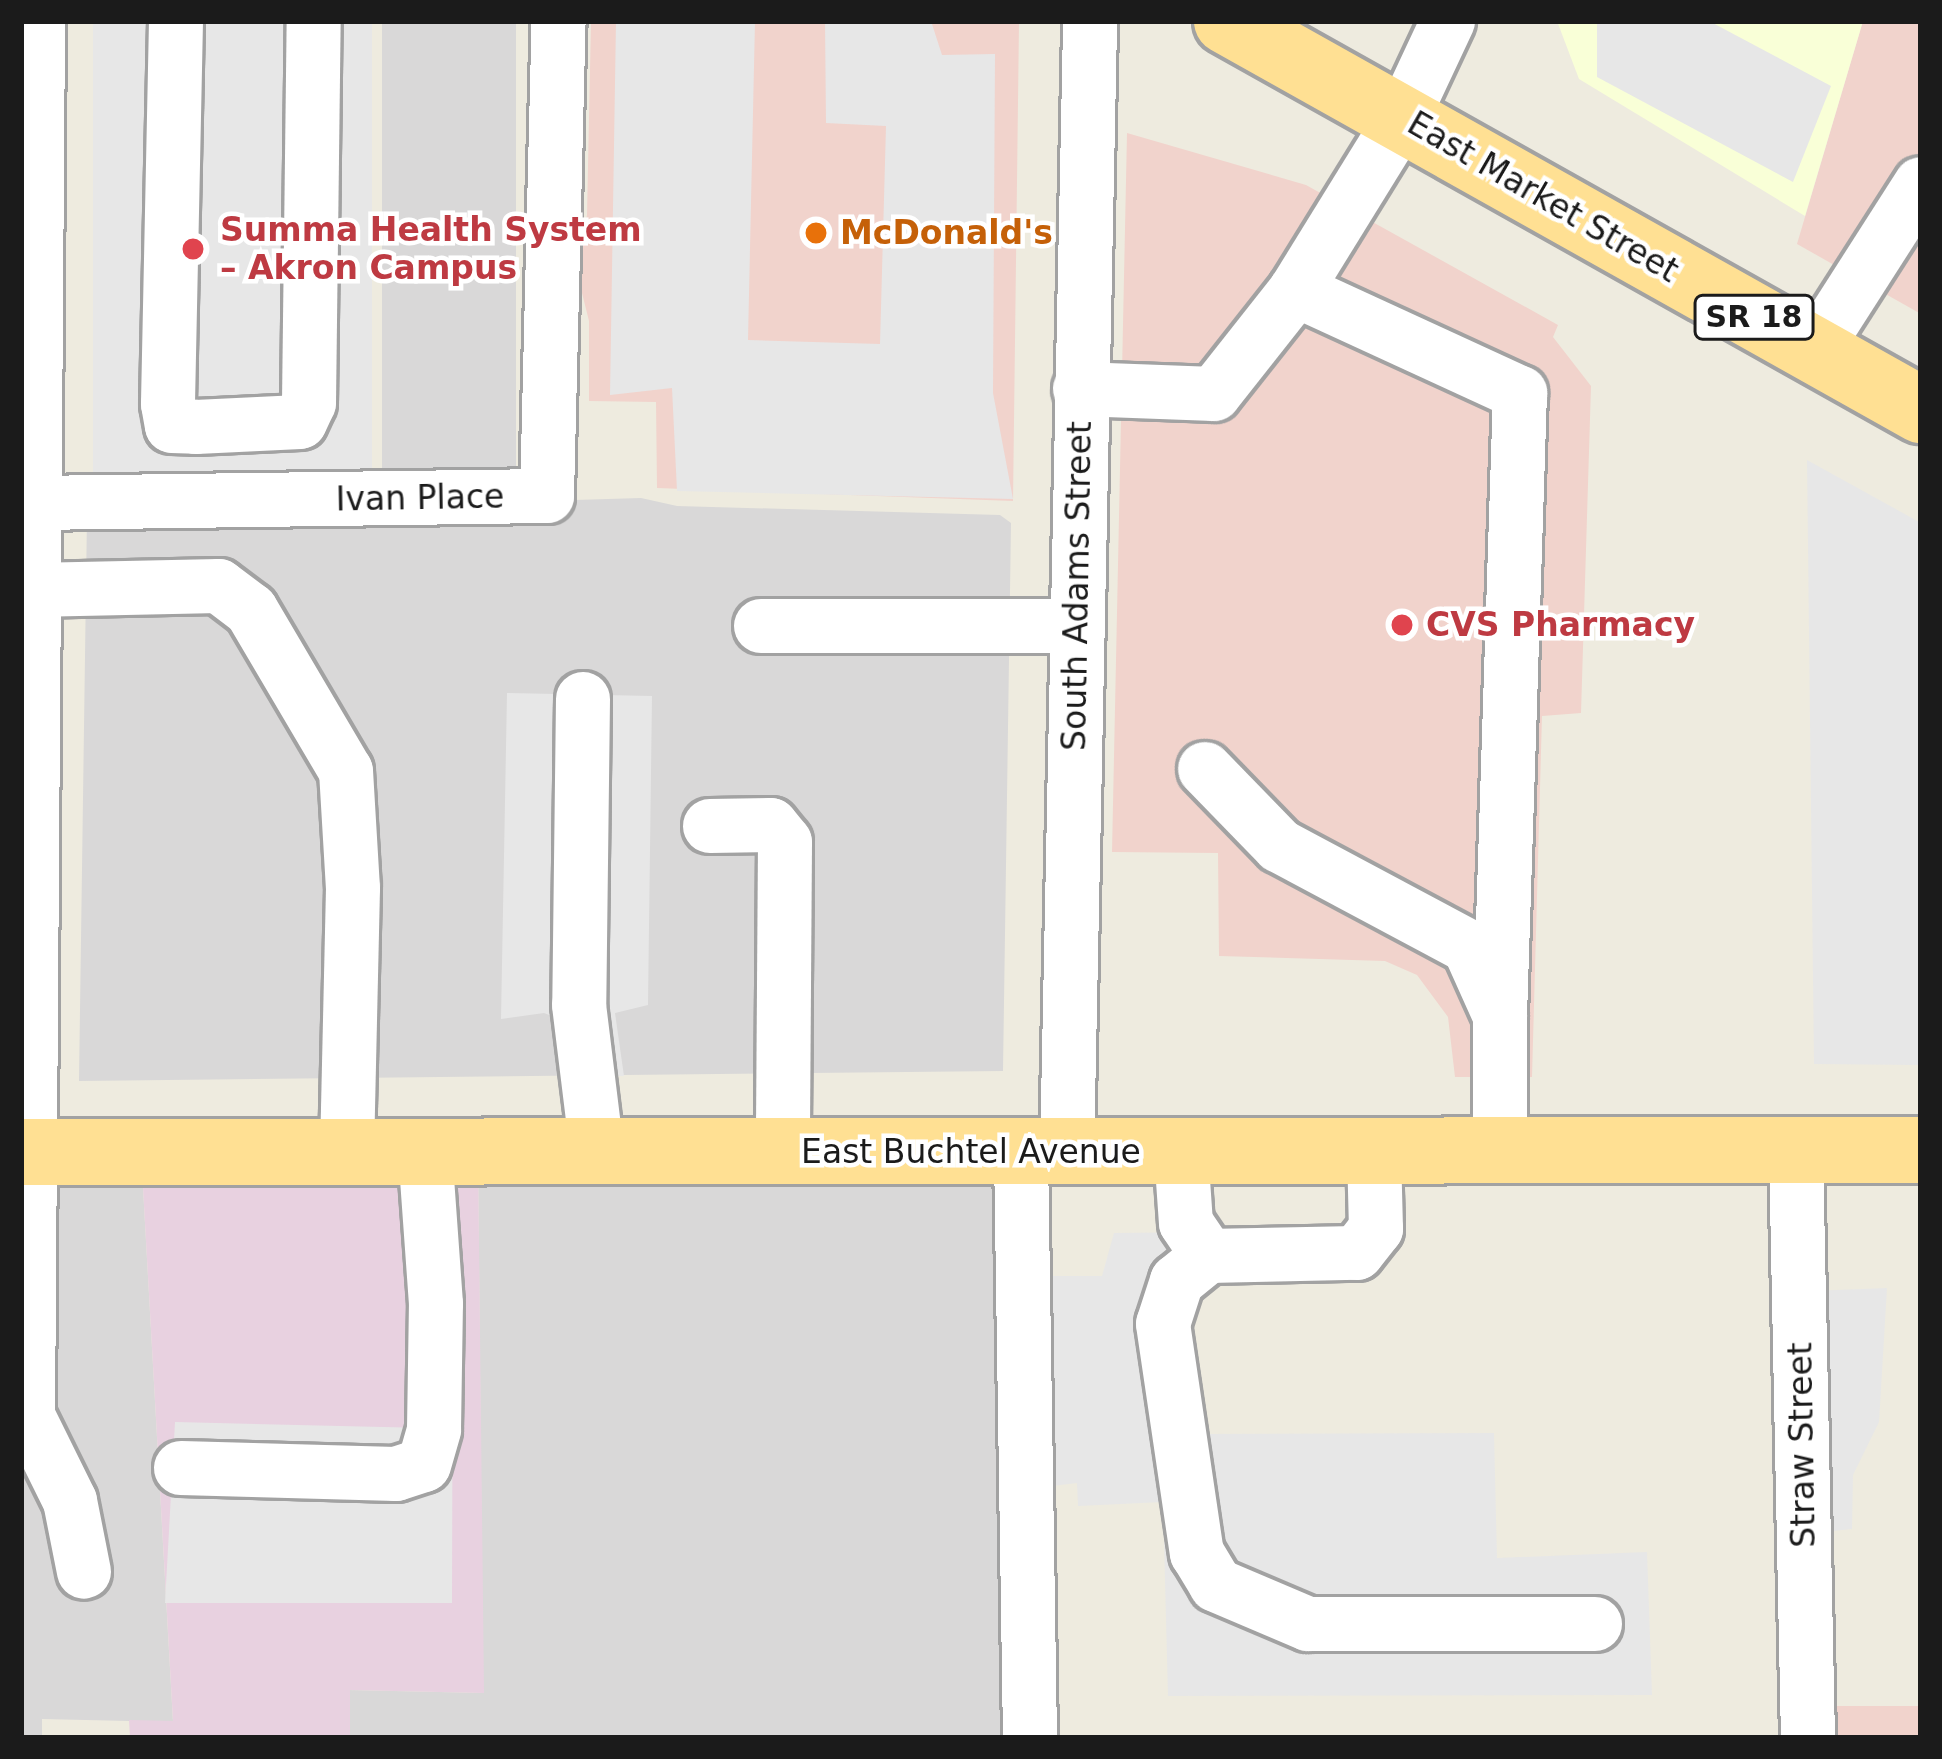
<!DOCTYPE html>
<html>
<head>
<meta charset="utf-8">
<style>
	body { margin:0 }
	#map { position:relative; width:1942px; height:1759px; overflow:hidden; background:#eeebdf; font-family:"DejaVu Sans",sans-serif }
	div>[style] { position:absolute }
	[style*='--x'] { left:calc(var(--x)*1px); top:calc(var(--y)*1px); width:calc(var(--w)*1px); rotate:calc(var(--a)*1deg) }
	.residential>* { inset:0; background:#d9d8d8; transform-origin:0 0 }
	.commercial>* { inset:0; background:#f1d3cc; transform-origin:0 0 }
	.industrial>* { inset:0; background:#e8d1e0 }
	.education>* { inset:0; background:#f9ffd7 }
	.parking>* { inset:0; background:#e7e7e7; transform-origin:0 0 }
	.roads { filter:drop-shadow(3px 0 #a2a2a2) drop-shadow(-3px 0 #a2a2a2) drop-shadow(0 3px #a2a2a2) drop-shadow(0 -3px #a2a2a2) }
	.minor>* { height:54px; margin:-27px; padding:0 27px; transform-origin:27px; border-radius:27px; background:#fff }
	.major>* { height:66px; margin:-33px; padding:0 33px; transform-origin:33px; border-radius:33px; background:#ffe093 }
	.dots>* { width:33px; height:33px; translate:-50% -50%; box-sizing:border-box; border:6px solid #fff; border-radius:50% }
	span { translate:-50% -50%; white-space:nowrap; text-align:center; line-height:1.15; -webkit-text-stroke:9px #fff; paint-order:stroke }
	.shield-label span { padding:3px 9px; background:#fff; border:3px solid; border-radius:9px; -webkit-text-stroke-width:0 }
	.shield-label { font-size:30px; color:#1b1b1b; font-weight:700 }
	.street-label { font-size:33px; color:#1b1b1b }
	.health-label { font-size:33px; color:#be3a42; font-weight:700 }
	.left { translate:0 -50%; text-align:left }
	.food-label { font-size:33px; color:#c56008; font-weight:700 }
	.frame { position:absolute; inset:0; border:24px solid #1b1b1b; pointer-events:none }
</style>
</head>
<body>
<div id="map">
	<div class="residential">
		<i style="left:382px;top:21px;width:134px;height:450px"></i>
		<i style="clip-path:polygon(641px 498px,677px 506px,1000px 515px,1011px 523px,1003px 1071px,79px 1081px,87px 515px)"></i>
		<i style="clip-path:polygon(21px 1152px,141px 1152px,173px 1722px,42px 1719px,42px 1738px,21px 1738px)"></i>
		<i style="clip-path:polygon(478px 1152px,1021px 1152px,1030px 1738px,350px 1738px,349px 1690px,483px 1693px)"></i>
	</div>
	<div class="commercial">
		<i style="clip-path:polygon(591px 21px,1019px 22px,1013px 501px,657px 488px,656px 402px,589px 401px,589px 321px,576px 269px,587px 215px)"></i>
		<i style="clip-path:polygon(1863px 21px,1921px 21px,1921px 314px,1797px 244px)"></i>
		<i style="clip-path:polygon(1127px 133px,1306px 185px,1558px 325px,1553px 337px,1591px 386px,1581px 713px,1542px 716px,1532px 1077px,1455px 1077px,1448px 1017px,1417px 975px,1385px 961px,1219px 956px,1218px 853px,1112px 852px)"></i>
		<i style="left:1821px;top:1706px;width:100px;height:32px"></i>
	</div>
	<div class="industrial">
		<i style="clip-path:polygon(141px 1152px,478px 1152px,484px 1693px,350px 1690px,350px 1738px,130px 1738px,129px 1720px,173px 1721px)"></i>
	</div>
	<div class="education">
		<i style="clip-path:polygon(1557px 21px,1863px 21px,1805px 216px,1579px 79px)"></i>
	</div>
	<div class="parking">
		<i style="left:93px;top:21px;width:279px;height:453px"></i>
		<i style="clip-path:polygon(616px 21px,755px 21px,748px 340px,880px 344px,886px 126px,826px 123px,825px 21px,931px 21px,942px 55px,995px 54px,993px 393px,1013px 499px,677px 491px,672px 388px,610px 395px)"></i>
		<i style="clip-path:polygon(1597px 21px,1709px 21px,1831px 86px,1793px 182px,1597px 77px)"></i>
		<i style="clip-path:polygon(1807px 460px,1921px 523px,1918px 1065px,1814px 1064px)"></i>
		<i style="clip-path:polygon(507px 693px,652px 696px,648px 1005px,615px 1013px,624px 1076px,575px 1076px,564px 1021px,544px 1013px,501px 1019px)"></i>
		<i style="clip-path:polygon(453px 1224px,452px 1603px,165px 1603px,175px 1422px,426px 1428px)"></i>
		<i style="clip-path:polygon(1213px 1232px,1192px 1302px,1195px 1434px,1494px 1433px,1497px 1558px,1647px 1552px,1652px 1695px,1168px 1696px,1163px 1502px,1078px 1506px,1077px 1483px,1052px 1486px,1046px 1276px,1102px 1276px,1114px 1233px)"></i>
		<i style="clip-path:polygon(1887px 1288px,1879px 1422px,1853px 1475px,1852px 1529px,1813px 1533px,1811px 1291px)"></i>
	</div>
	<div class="roads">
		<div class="minor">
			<i style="--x:38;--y:21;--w:1395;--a:90.41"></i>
			<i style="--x:28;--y:1416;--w:95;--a:63.7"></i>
			<i style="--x:70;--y:1501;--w:72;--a:78.8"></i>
			<i style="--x:176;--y:21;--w:383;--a:91.2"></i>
			<i style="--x:168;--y:404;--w:22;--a:80"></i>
			<i style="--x:172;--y:426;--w:24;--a:2"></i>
			<i style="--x:196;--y:427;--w:104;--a:-2.8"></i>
			<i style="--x:300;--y:422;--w:21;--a:-65"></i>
			<i style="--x:309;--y:403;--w:382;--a:-89.3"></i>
			<i style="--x:1296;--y:290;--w:247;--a:24.7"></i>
			<i style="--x:1520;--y:393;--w:623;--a:91.84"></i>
			<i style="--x:1814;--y:351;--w:198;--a:-57.4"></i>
			<i style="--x:1080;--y:389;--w:134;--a:2.1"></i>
			<i style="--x:1214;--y:394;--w:132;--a:-51.7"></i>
			<i style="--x:1296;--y:290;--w:206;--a:-58.3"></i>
			<i style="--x:1404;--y:115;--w:104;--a:-64.9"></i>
			<i style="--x:33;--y:503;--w:514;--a:-0.78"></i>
			<i style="--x:547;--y:496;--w:475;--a:-88.6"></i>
			<i style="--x:32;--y:590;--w:187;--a:-1.2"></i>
			<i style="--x:219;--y:586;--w:40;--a:37"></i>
			<i style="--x:251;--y:610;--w:187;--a:59.5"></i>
			<i style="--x:346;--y:771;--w:117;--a:86.6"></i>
			<i style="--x:353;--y:888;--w:264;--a:91.3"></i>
			<i style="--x:761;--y:626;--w:315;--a:0"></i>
			<i style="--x:583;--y:699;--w:306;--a:90.7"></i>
			<i style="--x:579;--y:1005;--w:148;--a:83"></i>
			<i style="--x:1205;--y:769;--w:107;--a:45.8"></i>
			<i style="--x:1280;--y:846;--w:214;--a:28.1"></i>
			<i style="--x:1469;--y:947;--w:76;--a:65.8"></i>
			<i style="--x:1500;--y:1016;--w:136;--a:90"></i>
			<i style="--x:710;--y:826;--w:61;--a:-0.9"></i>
			<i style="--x:771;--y:825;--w:22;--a:51"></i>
			<i style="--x:785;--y:842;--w:310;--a:90.4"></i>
			<i style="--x:1021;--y:1152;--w:586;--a:89.12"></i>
			<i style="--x:1067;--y:1152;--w:1131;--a:-88.83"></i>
			<i style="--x:1181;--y:1152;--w:71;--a:86"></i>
			<i style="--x:1186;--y:1223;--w:40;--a:56"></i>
			<i style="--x:1208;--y:1256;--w:149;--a:-1.2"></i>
			<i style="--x:1357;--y:1253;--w:31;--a:-52"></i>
			<i style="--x:1376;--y:1229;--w:77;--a:-91.5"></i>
			<i style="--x:1796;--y:1152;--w:586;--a:88.83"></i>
			<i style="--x:1208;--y:1256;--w:40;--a:141"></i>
			<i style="--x:1177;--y:1281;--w:45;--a:108"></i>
			<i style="--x:1163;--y:1324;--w:232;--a:81.6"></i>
			<i style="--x:1197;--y:1553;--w:37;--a:59"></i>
			<i style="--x:1216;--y:1585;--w:100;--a:23"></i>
			<i style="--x:1308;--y:1624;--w:287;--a:0"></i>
			<i style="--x:181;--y:1468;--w:215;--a:1.6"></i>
			<i style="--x:396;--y:1474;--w:29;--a:-18"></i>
			<i style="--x:424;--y:1465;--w:37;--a:-74"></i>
			<i style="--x:434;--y:1429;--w:125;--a:-89.1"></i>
			<i style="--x:436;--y:1304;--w:152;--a:-94.1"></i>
		</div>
		<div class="major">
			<i style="--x:1227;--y:21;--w:796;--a:29.27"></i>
			<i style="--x:21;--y:1152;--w:1900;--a:-0.06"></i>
		</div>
	</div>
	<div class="dots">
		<i style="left:816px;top:233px;background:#e8710a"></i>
		<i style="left:193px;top:249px;background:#e0444e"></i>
		<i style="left:1402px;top:625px;background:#e0444e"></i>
	</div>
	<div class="shield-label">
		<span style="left:1754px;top:317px">SR 18</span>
	</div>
	<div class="street-label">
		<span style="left:1543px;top:197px;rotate:30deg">East Market Street</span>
		<span style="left:420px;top:498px;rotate:-1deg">Ivan Place</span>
		<span style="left:1077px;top:586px;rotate:-89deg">South Adams Street</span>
		<span style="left:971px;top:1152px">East Buchtel Avenue</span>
		<span style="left:1802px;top:1445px;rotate:-91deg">Straw Street</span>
	</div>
	<div class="health-label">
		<span class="left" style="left:220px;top:249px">Summa Health System<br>– Akron Campus</span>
		<span class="left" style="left:1426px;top:625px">CVS Pharmacy</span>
	</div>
	<div class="food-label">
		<span class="left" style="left:840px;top:233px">McDonald's</span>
	</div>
	<div class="frame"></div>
</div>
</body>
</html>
